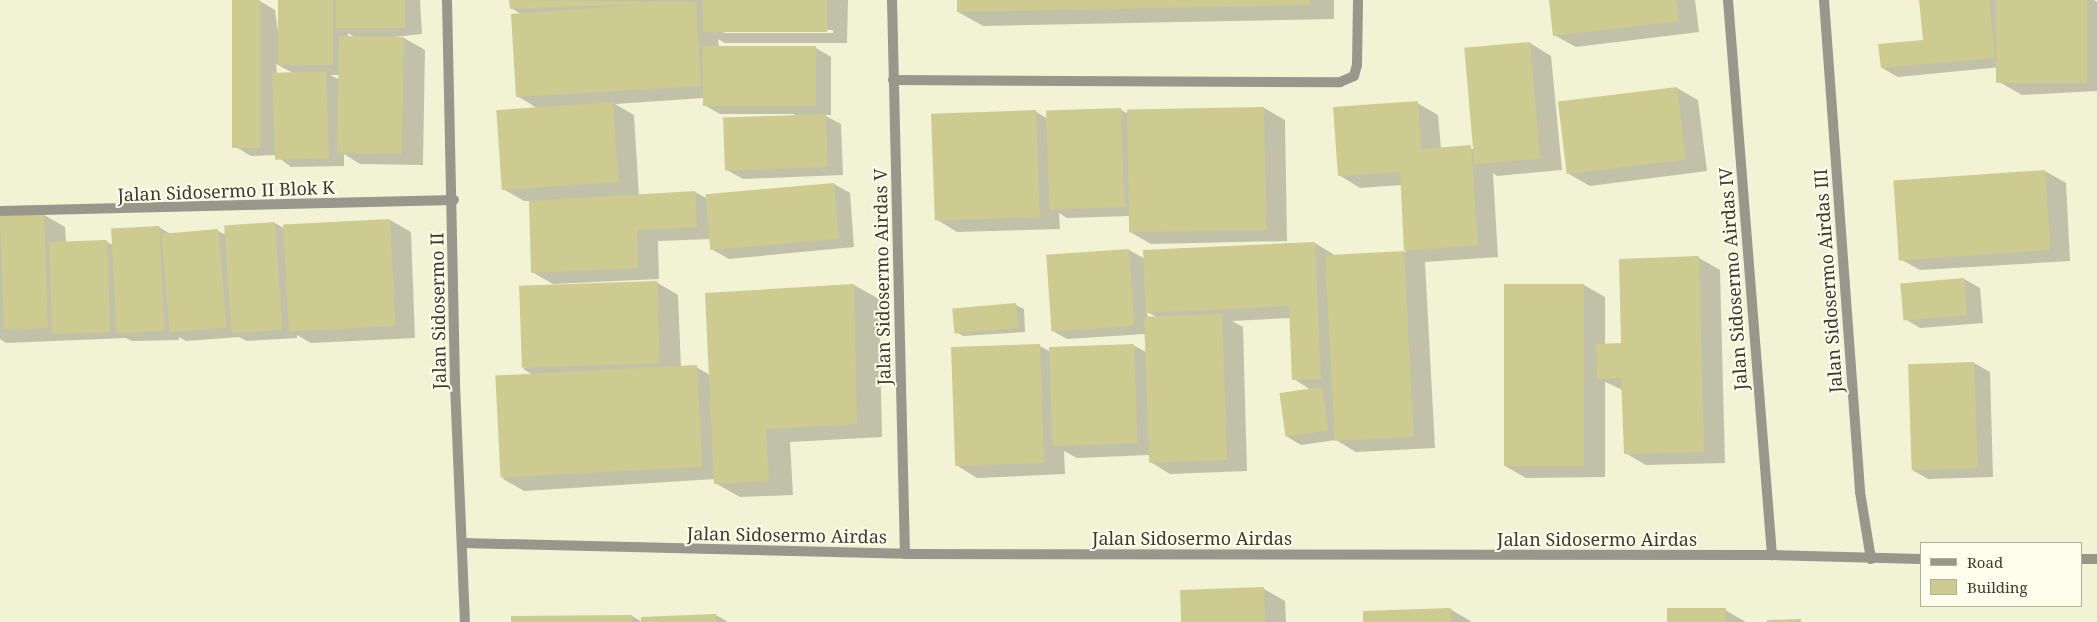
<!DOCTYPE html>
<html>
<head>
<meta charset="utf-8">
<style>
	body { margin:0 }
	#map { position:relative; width:2097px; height:622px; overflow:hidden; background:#f2f2d5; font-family:"Noto Serif",serif }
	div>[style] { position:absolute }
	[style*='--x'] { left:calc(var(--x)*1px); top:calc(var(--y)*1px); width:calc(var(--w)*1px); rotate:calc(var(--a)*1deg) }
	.shadow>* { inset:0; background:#0003 }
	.building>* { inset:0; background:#cdcb8f; transform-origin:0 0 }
	.street>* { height:10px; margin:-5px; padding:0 5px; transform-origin:5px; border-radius:5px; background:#97978b }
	span { translate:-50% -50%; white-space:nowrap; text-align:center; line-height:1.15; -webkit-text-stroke:4px #fffeed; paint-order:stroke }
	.street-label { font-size:18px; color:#3a3a2f }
	.legend { position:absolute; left:1920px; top:542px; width:162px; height:65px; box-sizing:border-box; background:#fffeed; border:1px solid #b0b0a1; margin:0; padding:6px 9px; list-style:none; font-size:15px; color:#3a3a2f }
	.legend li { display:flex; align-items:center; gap:10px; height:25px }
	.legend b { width:25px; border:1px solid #b0b0a1 }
</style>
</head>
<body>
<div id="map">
	<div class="shadow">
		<i style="clip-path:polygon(evenodd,279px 0,420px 0,422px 34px,386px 38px,404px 38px,425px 50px,423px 165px,360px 164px,344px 154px,344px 166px,291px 167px,275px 155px,251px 156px,236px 147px,260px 1px,275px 10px,278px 32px,279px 0,348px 33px,356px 38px,348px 37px,348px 33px,279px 0,276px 64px,293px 73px,277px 74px,276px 64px,279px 0,330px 75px,340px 75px,340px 80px,330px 75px)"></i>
		<i style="clip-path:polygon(evenodd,511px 0,848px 0,847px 43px,725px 43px,718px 39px,719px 47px,816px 48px,831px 57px,831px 115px,824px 115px,841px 124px,843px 175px,743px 179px,727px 170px,795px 114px,720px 114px,704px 105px,704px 98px,615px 104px,634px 115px,639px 196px,695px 192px,708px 199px,834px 184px,850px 193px,854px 247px,729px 259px,713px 250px,712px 239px,658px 241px,659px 279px,553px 284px,532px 272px,530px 201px,524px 201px,503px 189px,537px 108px,517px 96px,521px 14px,511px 8px,511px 0,724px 30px,833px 30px,833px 33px,724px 33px,724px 30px)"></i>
		<i style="clip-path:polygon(958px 0,1334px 0,1334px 19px,983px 26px,958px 12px)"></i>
		<i style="clip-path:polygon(1551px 0,1695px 0,1699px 32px,1576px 47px,1554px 35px)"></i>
		<i style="clip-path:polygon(1921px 0,2094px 0,2097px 2px,2097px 91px,2022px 95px,2001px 83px,2001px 67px,1898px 77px,1882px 68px,1924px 41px)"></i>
		<i style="clip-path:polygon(evenodd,1530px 43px,1551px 56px,1562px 170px,1497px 176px,1493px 173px,1498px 257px,1425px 262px,1435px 448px,1356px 452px,1336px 440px,1301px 445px,1286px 436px,1311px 390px,1294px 379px,1291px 318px,1232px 321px,1243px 327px,1247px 471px,1170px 474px,1149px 461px,1149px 455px,1077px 458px,1064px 451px,1065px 474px,977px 478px,956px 465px,1040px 346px,1051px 352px,1133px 345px,1146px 352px,1145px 334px,1067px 339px,1051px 330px,1129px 250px,1145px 259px,1315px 243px,1336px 256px,1406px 252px,1402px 185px,1360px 188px,1339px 175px,1417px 103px,1438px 115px,1441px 149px,1475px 149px,1530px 43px,1147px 312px,1157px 317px,1148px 318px,1147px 312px)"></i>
		<i style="clip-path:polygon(1677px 88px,1698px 100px,1707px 171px,1590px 186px,1569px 174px)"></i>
		<i style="clip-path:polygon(1264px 108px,1285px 120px,1287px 241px,1151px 244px,1130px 232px,1130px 216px,1067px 218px,1059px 213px,1060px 229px,957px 232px,936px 219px,1035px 111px,1048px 119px,1120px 109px,1128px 114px)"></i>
		<i style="clip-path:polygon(2045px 171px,2066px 183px,2070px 261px,1920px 270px,1898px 258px)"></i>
		<i style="clip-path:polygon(44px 215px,65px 227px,66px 243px,107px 242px,113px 245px,159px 227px,172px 235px,218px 231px,226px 235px,225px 226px,275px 223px,285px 229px,390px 220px,411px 232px,415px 338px,311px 343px,297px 335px,297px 338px,247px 341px,239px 337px,186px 341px,179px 337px,179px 340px,132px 341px,126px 338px,6px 343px,0 339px,0 217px)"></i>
		<i style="clip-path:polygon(1699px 258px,1720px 270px,1725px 463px,1646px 465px,1625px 453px,1623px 390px,1605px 382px,1605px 477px,1526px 478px,1505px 466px,1505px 285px,1584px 285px,1605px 297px,1605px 345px,1622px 344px)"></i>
		<i style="clip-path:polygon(1964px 279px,1980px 288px,1983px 323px,1920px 328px,1905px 319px)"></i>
		<i style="clip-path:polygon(656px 282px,678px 295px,681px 368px,696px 367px,710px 375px,706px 294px,854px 285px,879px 299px,882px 437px,790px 442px,793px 495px,740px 497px,715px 483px,715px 479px,524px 491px,503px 479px,537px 377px,523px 369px)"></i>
		<i style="clip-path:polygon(1016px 305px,1024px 309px,1025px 332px,963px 336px,955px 331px)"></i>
		<i style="clip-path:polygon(1974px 363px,1990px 372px,1993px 477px,1928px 479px,1912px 470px)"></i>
		<i style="clip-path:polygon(1264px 589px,1285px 601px,1286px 622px,1183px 622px)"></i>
		<i style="clip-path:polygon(1450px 609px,1472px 622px,1365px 622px)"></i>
		<i style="clip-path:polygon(1725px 610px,1746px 622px,1668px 622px)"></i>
		<i style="clip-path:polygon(716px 615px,728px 622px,643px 622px)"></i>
		<i style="clip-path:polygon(632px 616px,642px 622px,513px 622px)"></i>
	</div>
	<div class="building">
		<i style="left:232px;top:0;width:28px;height:148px"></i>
		<i style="left:278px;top:0;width:55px;height:65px"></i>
		<i style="left:336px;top:0;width:69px;height:28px"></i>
		<i style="clip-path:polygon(509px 0,696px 2px,701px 86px,516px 97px,511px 14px,652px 4px,510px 9px)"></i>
		<i style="left:703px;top:0;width:124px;height:32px"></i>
		<i style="clip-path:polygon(957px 0,1310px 0,1310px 5px,957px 12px)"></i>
		<i style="clip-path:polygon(1549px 0,1676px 0,1679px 21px,1553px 36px)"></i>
		<i style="clip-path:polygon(1919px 0,1989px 0,1995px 58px,1881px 68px,1878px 44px,1923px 40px)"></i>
		<i style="left:1996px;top:0;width:91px;height:83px"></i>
		<i style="left:339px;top:36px;width:65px;height:117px;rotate:1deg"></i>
		<i style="left:1530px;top:42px;width:117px;height:66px;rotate:85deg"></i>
		<i style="left:703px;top:46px;width:113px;height:60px"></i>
		<i style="left:326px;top:71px;width:87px;height:54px;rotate:88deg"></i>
		<i style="left:1677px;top:87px;width:73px;height:120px;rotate:83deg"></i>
		<i style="clip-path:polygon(1418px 101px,1421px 149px,1471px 145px,1478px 245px,1404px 251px,1400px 172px,1338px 176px,1333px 107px)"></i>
		<i style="left:613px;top:102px;width:80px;height:117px;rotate:86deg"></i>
		<i style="left:1264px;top:107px;width:123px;height:137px;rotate:89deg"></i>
		<i style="left:1121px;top:108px;width:99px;height:75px;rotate:88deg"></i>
		<i style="left:1036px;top:110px;width:107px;height:105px;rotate:88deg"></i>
		<i style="left:826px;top:114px;width:53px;height:103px;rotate:88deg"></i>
		<i style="left:2045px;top:170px;width:80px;height:152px;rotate:86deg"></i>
		<i style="left:834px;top:183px;width:56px;height:129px;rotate:85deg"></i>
		<i style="clip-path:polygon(695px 191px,697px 227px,637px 230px,638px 268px,531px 273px,529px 201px)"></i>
		<i style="left:44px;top:213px;width:115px;height:44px;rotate:88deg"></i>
		<i style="left:390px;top:219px;width:107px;height:107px;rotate:87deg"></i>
		<i style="left:275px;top:222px;width:108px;height:51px;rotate:86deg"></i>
		<i style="left:159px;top:226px;width:105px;height:48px;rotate:87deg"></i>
		<i style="left:218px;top:229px;width:99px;height:57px;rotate:85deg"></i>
		<i style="left:107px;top:240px;width:92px;height:58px;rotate:88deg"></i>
		<i style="clip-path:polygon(1315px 242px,1321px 379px,1292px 380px,1289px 306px,1146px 313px,1143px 250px)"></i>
		<i style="left:1129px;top:249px;width:77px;height:83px;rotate:86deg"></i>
		<i style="left:1404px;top:251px;width:186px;height:79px;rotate:87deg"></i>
		<i style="clip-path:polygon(1699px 256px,1704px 452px,1624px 454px,1621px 378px,1597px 379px,1596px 344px,1621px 343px,1619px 259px)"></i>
		<i style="left:1964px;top:278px;width:37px;height:64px;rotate:85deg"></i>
		<i style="left:657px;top:281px;width:82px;height:138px;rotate:88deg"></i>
		<i style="clip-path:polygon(854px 284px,857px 424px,766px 429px,769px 481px,714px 484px,705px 293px)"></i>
		<i style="left:1504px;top:284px;width:80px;height:182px"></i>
		<i style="left:1016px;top:303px;width:25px;height:64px;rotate:85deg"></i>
		<i style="left:1222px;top:314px;width:146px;height:78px;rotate:88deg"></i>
		<i style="left:1040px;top:344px;width:119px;height:89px;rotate:88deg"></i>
		<i style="left:1134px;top:344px;width:99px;height:85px;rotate:88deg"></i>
		<i style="left:1974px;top:362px;width:106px;height:66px;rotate:88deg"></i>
		<i style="left:697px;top:365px;width:102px;height:202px;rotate:87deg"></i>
		<i style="left:1322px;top:387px;width:44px;height:43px;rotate:82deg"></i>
		<i style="left:1264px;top:587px;width:35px;height:84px;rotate:88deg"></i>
		<i style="clip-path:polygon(1451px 608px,1451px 622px,1363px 622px,1363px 611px)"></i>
		<i style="left:1667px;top:608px;width:59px;height:14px"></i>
		<i style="clip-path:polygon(716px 614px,717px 622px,641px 622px,641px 617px)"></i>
		<i style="clip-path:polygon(632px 615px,632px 622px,511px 622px,511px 616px)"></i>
		<i style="clip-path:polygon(1801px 619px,1801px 622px,1767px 622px,1767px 620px)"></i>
	</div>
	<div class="street">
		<i style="--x:447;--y:0;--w:385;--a:88.8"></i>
		<i style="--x:455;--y:385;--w:237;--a:87.6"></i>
		<i style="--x:892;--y:0;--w:554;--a:88.66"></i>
		<i style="--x:1728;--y:0;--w:557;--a:85.47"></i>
		<i style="--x:1824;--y:0;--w:493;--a:85.8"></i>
		<i style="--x:1860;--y:492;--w:68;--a:80.7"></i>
		<i style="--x:893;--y:80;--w:447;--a:0.3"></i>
		<i style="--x:1340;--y:82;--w:15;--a:-23"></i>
		<i style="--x:1354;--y:76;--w:11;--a:-75"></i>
		<i style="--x:1357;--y:65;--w:65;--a:-89.1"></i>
		<i style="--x:0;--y:211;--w:454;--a:-1.4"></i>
		<i style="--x:463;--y:543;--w:442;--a:1.4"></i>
		<i style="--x:905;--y:554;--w:867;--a:0.07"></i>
		<i style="--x:1772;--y:555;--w:149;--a:1.5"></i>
		<i style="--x:2081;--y:559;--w:16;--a:0"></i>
	</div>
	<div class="street-label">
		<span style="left:226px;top:191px;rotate:-2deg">Jalan Sidosermo II Blok K</span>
		<span style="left:882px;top:277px;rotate:-91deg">Jalan Sidosermo Airdas V</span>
		<span style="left:1733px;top:279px;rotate:-94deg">Jalan Sidosermo Airdas IV</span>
		<span style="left:1828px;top:281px;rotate:-94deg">Jalan Sidosermo Airdas III</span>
		<span style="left:438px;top:311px;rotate:-91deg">Jalan Sidosermo II</span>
		<span style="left:787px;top:535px;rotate:1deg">Jalan Sidosermo Airdas</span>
		<span style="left:1192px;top:538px">Jalan Sidosermo Airdas</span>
		<span style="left:1597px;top:539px">Jalan Sidosermo Airdas</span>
	</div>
	<ul class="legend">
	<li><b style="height:6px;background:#97978b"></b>Road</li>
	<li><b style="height:14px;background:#cdcb8f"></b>Building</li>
	</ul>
</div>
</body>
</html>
